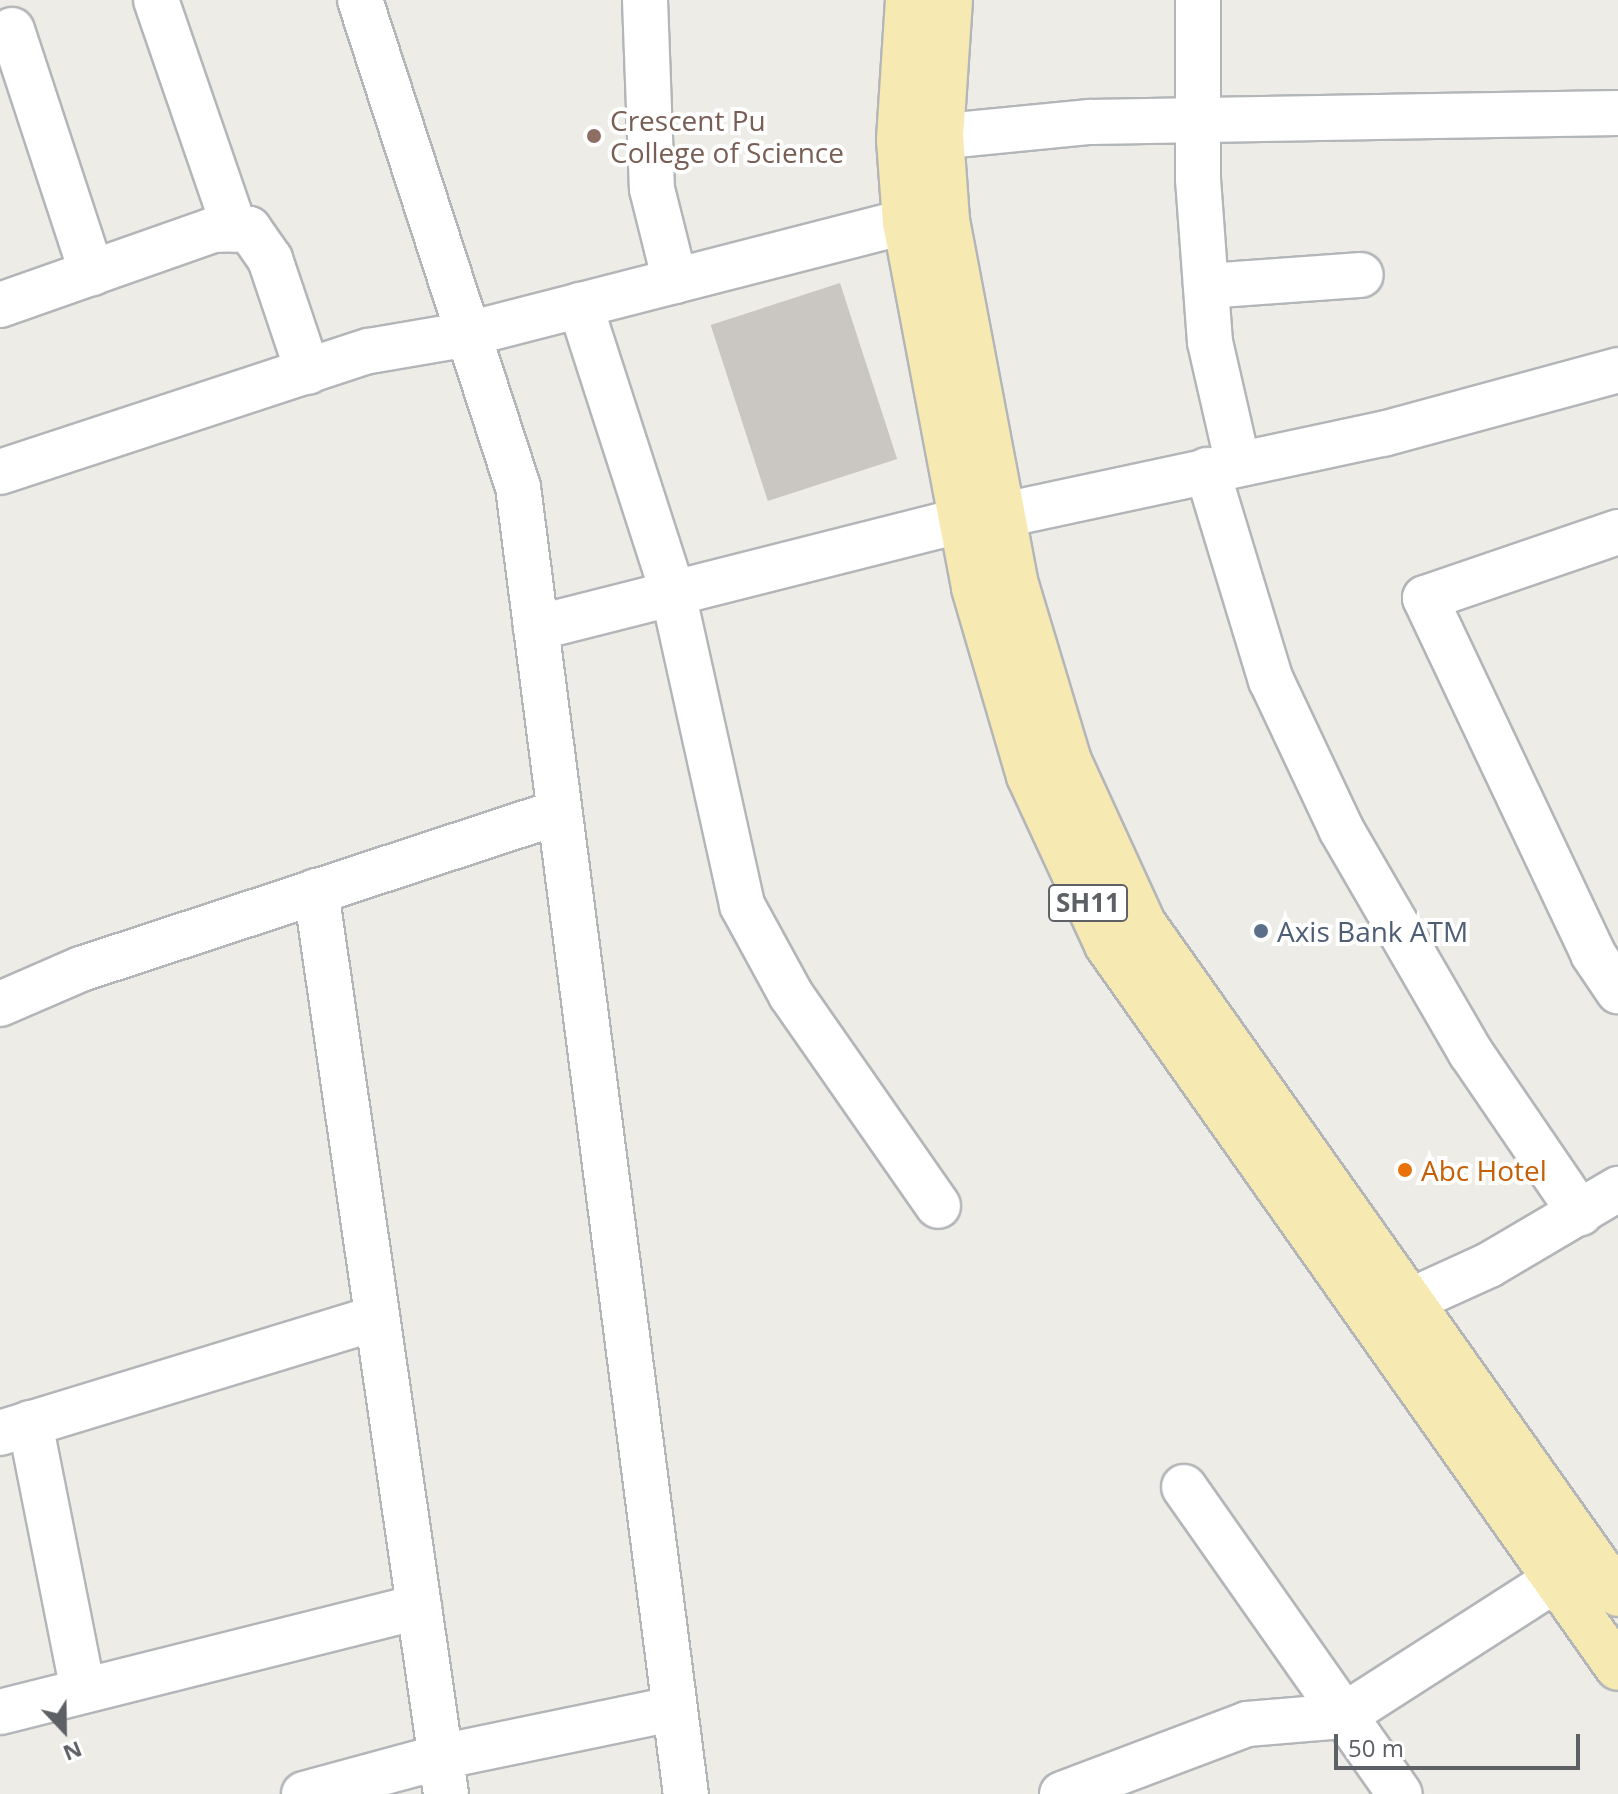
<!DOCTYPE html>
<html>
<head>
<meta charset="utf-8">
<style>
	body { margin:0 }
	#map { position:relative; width:1618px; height:1794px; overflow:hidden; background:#eeece6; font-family:"Open Sans",sans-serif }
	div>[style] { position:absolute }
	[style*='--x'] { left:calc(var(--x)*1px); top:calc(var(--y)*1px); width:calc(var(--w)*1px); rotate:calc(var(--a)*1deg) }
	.building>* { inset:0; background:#cac7c2; transform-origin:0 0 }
	.roads { filter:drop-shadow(2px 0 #b3b6b9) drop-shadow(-2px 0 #b3b6b9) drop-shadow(0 2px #b3b6b9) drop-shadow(0 -2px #b3b6b9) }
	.minor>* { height:44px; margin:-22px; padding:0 22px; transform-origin:22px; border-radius:22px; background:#fff }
	.major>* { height:44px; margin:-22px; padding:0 22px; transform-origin:22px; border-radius:22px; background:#f7e9b2 }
	.dots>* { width:22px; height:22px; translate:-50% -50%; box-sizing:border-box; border:4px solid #fff; border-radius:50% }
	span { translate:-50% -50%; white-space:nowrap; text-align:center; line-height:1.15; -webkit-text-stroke:8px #fff; paint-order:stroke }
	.shield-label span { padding:2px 6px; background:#fff; border:2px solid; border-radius:6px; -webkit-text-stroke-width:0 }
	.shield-label { font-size:26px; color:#5d6165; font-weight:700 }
	.education-label { font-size:28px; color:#785e54 }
	.left { translate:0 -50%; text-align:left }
	.service-label { font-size:28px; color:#4e5e75 }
	.food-label { font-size:28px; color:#c56008 }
	.north { position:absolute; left:24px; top:1690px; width:80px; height:80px; -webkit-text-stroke:6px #fff; paint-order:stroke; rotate:158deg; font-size:22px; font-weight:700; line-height:32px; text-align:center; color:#5d6165 }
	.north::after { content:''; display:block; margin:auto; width:28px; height:36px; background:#5d6165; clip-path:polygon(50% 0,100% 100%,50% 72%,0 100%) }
	.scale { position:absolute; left:1334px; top:1734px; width:246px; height:36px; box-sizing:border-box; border:4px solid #5d6165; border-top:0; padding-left:10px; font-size:24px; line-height:28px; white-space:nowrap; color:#5d6165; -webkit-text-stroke:6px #fff; paint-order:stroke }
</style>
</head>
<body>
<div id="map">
	<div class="building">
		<i style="left:840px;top:283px;width:185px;height:136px;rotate:72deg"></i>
	</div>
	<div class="roads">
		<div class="minor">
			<i style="--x:156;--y:0;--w:243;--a:71"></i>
			<i style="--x:360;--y:0;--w:512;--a:72.03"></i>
			<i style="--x:518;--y:487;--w:1318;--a:82.68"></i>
			<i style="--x:645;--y:0;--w:189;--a:87.9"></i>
			<i style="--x:652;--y:189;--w:95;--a:76"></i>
			<i style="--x:1198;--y:0;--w:179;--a:90"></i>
			<i style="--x:1198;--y:179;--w:163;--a:85.8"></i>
			<i style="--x:1210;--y:342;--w:125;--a:77.1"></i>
			<i style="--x:12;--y:30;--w:256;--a:71.8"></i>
			<i style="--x:905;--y:140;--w:186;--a:-5.6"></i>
			<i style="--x:1090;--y:122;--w:528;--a:-0.98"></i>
			<i style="--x:1206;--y:286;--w:155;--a:-4.1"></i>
			<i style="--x:0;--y:305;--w:226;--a:-19.4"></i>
			<i style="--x:213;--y:230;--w:36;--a:-2"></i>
			<i style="--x:249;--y:229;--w:37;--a:55"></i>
			<i style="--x:270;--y:259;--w:119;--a:71.4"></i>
			<i style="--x:580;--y:305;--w:303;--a:72.1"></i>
			<i style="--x:673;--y:593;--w:320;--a:77.5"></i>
			<i style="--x:742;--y:905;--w:102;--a:61.4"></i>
			<i style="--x:791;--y:995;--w:257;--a:55.1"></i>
			<i style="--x:1207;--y:470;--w:220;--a:73.1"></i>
			<i style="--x:1271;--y:680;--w:165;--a:64.8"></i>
			<i style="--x:1341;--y:829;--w:259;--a:59.9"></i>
			<i style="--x:1471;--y:1053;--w:194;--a:55.7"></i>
			<i style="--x:0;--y:472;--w:388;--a:-18.2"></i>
			<i style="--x:369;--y:351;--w:100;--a:-9.7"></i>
			<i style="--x:468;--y:334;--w:451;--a:-14.4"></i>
			<i style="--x:1004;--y:515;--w:388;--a:-12.1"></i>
			<i style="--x:1383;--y:434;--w:244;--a:-15.2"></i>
			<i style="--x:1618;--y:532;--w:204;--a:161.1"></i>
			<i style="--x:1425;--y:598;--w:394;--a:64.7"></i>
			<i style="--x:1593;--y:954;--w:45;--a:56"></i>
			<i style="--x:536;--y:628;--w:439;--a:-14.2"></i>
			<i style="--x:316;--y:891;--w:912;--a:81.81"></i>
			<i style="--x:0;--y:1004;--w:88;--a:-23.4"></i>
			<i style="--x:81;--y:969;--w:503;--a:-18.18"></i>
			<i style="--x:1412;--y:1300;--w:85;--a:-24.4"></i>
			<i style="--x:1489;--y:1265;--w:150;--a:-30.5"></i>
			<i style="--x:30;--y:1423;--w:273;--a:78.8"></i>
			<i style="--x:0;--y:1433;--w:394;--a:-17"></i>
			<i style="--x:1184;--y:1487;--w:375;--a:54.9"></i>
			<i style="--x:0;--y:1712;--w:432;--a:-14.1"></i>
			<i style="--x:304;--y:1794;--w:141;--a:-15.2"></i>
			<i style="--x:440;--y:1757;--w:237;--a:-11.7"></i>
			<i style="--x:1062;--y:1794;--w:198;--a:-20.7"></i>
			<i style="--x:1247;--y:1724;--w:96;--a:-4.8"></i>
			<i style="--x:1343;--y:1716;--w:253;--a:-32.7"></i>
		</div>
		<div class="major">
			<i style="--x:908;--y:0;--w:140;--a:93.7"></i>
			<i style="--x:899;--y:140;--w:82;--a:85.8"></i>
			<i style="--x:905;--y:222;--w:372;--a:79.3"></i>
			<i style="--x:974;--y:588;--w:196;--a:73.7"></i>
			<i style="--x:1029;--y:776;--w:186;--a:65.2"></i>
			<i style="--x:1107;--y:945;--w:885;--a:54.75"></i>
			<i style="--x:950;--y:0;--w:136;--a:93.8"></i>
			<i style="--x:941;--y:136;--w:84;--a:85.9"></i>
			<i style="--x:947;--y:220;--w:367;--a:79.3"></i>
			<i style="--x:1015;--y:581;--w:188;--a:73.3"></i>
			<i style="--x:1069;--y:761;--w:178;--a:65.4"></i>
			<i style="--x:1143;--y:923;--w:822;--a:54.71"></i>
		</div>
	</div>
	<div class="dots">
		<i style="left:594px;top:136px;background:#8d6e63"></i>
		<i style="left:1261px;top:931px;background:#5c6f8a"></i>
		<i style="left:1405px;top:1170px;background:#e8710a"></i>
	</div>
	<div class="shield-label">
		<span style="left:1088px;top:903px">SH11</span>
	</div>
	<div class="education-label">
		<span class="left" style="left:610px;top:136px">Crescent Pu<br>College of Science</span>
	</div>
	<div class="service-label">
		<span class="left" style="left:1277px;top:931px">Axis Bank ATM</span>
	</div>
	<div class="food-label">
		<span class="left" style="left:1421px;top:1170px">Abc Hotel</span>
	</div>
	<div class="north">N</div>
	<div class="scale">50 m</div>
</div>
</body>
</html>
